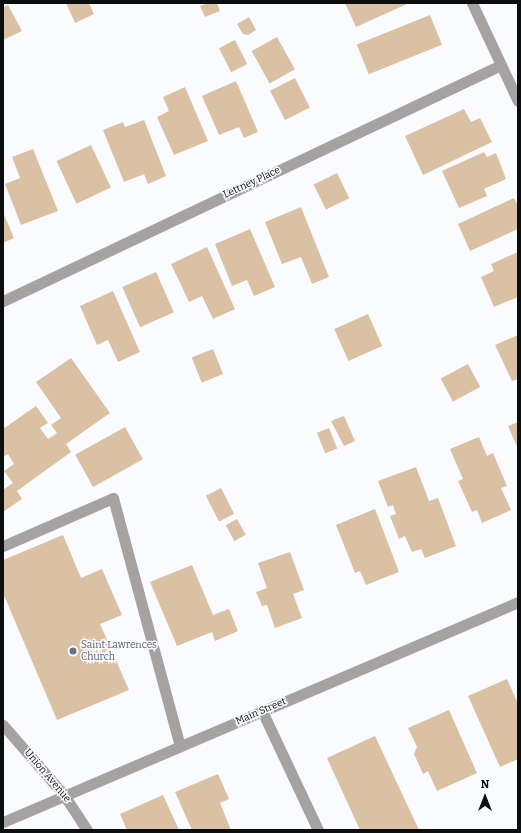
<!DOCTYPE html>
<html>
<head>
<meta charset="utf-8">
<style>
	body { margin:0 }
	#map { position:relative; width:521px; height:833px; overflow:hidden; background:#f9fbfe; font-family:Bitter,serif }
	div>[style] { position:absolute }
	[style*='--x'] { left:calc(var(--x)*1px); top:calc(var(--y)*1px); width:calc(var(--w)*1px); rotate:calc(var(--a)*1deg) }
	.building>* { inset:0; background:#dbc1a3; transform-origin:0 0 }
	.service>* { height:11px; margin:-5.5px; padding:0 5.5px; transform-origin:5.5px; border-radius:5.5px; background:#a6a2a1 }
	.minor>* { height:11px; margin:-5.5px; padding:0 5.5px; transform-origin:5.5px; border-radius:5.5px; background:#a6a2a1 }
	.tertiary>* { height:11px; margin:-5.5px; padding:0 5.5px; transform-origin:5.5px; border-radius:5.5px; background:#a6a2a1 }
	.dots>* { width:11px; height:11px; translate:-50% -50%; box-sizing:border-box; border:2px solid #f9fbfe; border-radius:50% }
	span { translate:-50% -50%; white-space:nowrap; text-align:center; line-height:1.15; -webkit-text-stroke:3px #f9fbfe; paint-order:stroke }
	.street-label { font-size:10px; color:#0b0d0f }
	.worship-label { font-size:10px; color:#5b616d }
	.left { translate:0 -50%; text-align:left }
	.frame { position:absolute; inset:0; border:4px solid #0b0d0f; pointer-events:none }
	.north { position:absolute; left:465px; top:777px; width:40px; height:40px; -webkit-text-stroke:3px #f9fbfe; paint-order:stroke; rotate:0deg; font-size:11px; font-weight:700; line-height:16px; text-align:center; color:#0b0d0f }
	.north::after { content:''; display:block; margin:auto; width:14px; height:18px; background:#0b0d0f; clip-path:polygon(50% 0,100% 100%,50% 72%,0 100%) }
</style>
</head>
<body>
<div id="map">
	<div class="building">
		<i style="clip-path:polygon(66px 3px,89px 3px,94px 14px,75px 23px)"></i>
		<i style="clip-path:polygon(208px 3px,217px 3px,220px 11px,205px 17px,200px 6px)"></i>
		<i style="clip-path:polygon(345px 3px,407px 3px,407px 4px,356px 27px)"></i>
		<i style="clip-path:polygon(8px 5px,22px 31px,3px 40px,3px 8px)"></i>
		<i style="left:430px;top:15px;width:32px;height:79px;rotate:68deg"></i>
		<i style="clip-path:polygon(249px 17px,256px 30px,248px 35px,243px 34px,237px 24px)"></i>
		<i style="left:277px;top:37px;width:37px;height:29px;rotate:61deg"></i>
		<i style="left:235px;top:40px;width:27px;height:18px;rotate:63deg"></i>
		<i style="left:295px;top:78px;width:33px;height:28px;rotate:63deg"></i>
		<i style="clip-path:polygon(236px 81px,258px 132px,244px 138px,239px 127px,219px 135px,202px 96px)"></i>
		<i style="clip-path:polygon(185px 87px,208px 141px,174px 155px,157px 117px,169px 111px,163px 97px)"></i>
		<i style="clip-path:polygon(464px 109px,471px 122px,480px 118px,492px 142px,423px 175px,405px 136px)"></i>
		<i style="clip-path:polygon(144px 120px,166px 176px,148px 184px,144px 174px,124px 182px,103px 130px,123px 122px,125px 127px)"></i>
		<i style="left:91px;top:145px;width:47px;height:38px;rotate:65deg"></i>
		<i style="clip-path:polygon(33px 149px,58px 211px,21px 225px,5px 184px,20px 178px,12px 157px)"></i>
		<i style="clip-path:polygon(484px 152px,487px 157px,496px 153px,506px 179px,484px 189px,487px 196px,459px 208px,442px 171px)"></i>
		<i style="left:337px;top:173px;width:28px;height:26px;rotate:64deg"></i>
		<i style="clip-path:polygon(514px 198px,518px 206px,518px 229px,470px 251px,458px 224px)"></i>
		<i style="clip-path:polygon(301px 207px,329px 277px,312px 284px,301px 257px,282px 264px,265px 222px)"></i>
		<i style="clip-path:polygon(3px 212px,14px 238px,3px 243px)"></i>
		<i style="clip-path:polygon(250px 229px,275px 287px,254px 296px,247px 280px,232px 286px,215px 244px)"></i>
		<i style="clip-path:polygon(207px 247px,235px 309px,213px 319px,202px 296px,189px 302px,171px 264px)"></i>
		<i style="clip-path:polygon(518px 252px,518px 297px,494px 307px,481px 277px,494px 271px,491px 264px)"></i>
		<i style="left:156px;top:272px;width:44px;height:37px;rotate:66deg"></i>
		<i style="clip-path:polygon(113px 291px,140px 352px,118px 362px,108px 340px,97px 345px,80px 306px)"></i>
		<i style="left:368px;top:314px;width:35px;height:37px;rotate:66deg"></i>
		<i style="clip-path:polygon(518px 335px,518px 379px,512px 381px,495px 345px)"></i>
		<i style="left:213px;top:349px;width:27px;height:23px;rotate:68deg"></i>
		<i style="clip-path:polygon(71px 358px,110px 413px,66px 444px,71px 452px,17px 491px,22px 499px,3px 512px,3px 490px,13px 483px,4px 471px,14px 464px,8px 454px,3px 457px,3px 429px,36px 406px,48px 423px,40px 428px,48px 439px,57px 433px,51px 425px,61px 418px,36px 382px)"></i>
		<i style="left:468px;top:364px;width:26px;height:31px;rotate:62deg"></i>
		<i style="clip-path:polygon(344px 416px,355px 441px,344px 446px,331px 421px)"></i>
		<i style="clip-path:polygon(518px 422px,518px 449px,508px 426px)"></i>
		<i style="left:125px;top:427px;width:37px;height:57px;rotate:61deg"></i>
		<i style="left:329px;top:428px;width:22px;height:13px;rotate:68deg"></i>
		<i style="clip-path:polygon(479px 437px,487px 456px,493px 453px,507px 486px,501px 488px,511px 510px,482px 523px,477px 510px,472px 512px,458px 481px,463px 479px,450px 449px)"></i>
		<i style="clip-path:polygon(416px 467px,429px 501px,438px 498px,456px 546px,425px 558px,421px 549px,412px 552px,405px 536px,399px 539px,390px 516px,396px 514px,393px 505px,388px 507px,378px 481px)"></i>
		<i style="left:221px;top:488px;width:29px;height:17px;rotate:63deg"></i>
		<i style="clip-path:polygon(375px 509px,399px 572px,366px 585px,360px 571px,355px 573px,336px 525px)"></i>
		<i style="left:237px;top:519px;width:18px;height:13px;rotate:61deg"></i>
		<i style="clip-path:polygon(63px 535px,81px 578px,102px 569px,122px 615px,100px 624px,129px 690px,57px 720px,3px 593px,3px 560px)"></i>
		<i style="clip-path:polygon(290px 552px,304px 590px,293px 594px,302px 618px,275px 628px,267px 605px,262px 606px,256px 592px,267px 588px,258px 563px)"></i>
		<i style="clip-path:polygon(192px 565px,213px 615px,229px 609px,238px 631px,215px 641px,212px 632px,177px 646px,150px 582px)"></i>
		<i style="clip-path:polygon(507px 679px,518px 704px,518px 759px,500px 767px,468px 696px)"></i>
		<i style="clip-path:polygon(449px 710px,477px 773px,437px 791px,428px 771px,423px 774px,414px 754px,417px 747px,408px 728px)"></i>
		<i style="clip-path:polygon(375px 736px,419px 830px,360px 830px,327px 758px)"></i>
		<i style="clip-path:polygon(218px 774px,229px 799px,220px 803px,231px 830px,192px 830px,175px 792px)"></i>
		<i style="clip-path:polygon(163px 795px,179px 830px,127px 830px,120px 814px)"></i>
	</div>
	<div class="service">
		<i style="--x:3;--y:546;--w:120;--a:-23.6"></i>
		<i style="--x:113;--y:498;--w:257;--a:74.9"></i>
		<i style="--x:262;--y:711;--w:132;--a:64.8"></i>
	</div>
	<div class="minor">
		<i style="--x:472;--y:3;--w:108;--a:64.9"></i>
		<i style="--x:3;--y:301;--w:551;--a:-25.36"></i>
		<i style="--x:3;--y:725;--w:93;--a:48.9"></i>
		<i style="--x:64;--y:795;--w:42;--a:56.7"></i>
	</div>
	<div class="tertiary">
		<i style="--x:3;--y:822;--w:560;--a:-23.13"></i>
	</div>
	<div class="dots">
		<i style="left:73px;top:651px;background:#6b7280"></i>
	</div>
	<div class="street-label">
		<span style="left:252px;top:183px;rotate:-25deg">Lettney Place</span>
		<span style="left:261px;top:712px;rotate:-23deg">Main Street</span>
		<span style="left:47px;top:776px;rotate:50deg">Union Avenue</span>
	</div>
	<div class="worship-label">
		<span class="left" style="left:81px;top:651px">Saint Lawrences<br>Church</span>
	</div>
	<div class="frame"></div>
	<div class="north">N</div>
</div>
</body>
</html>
